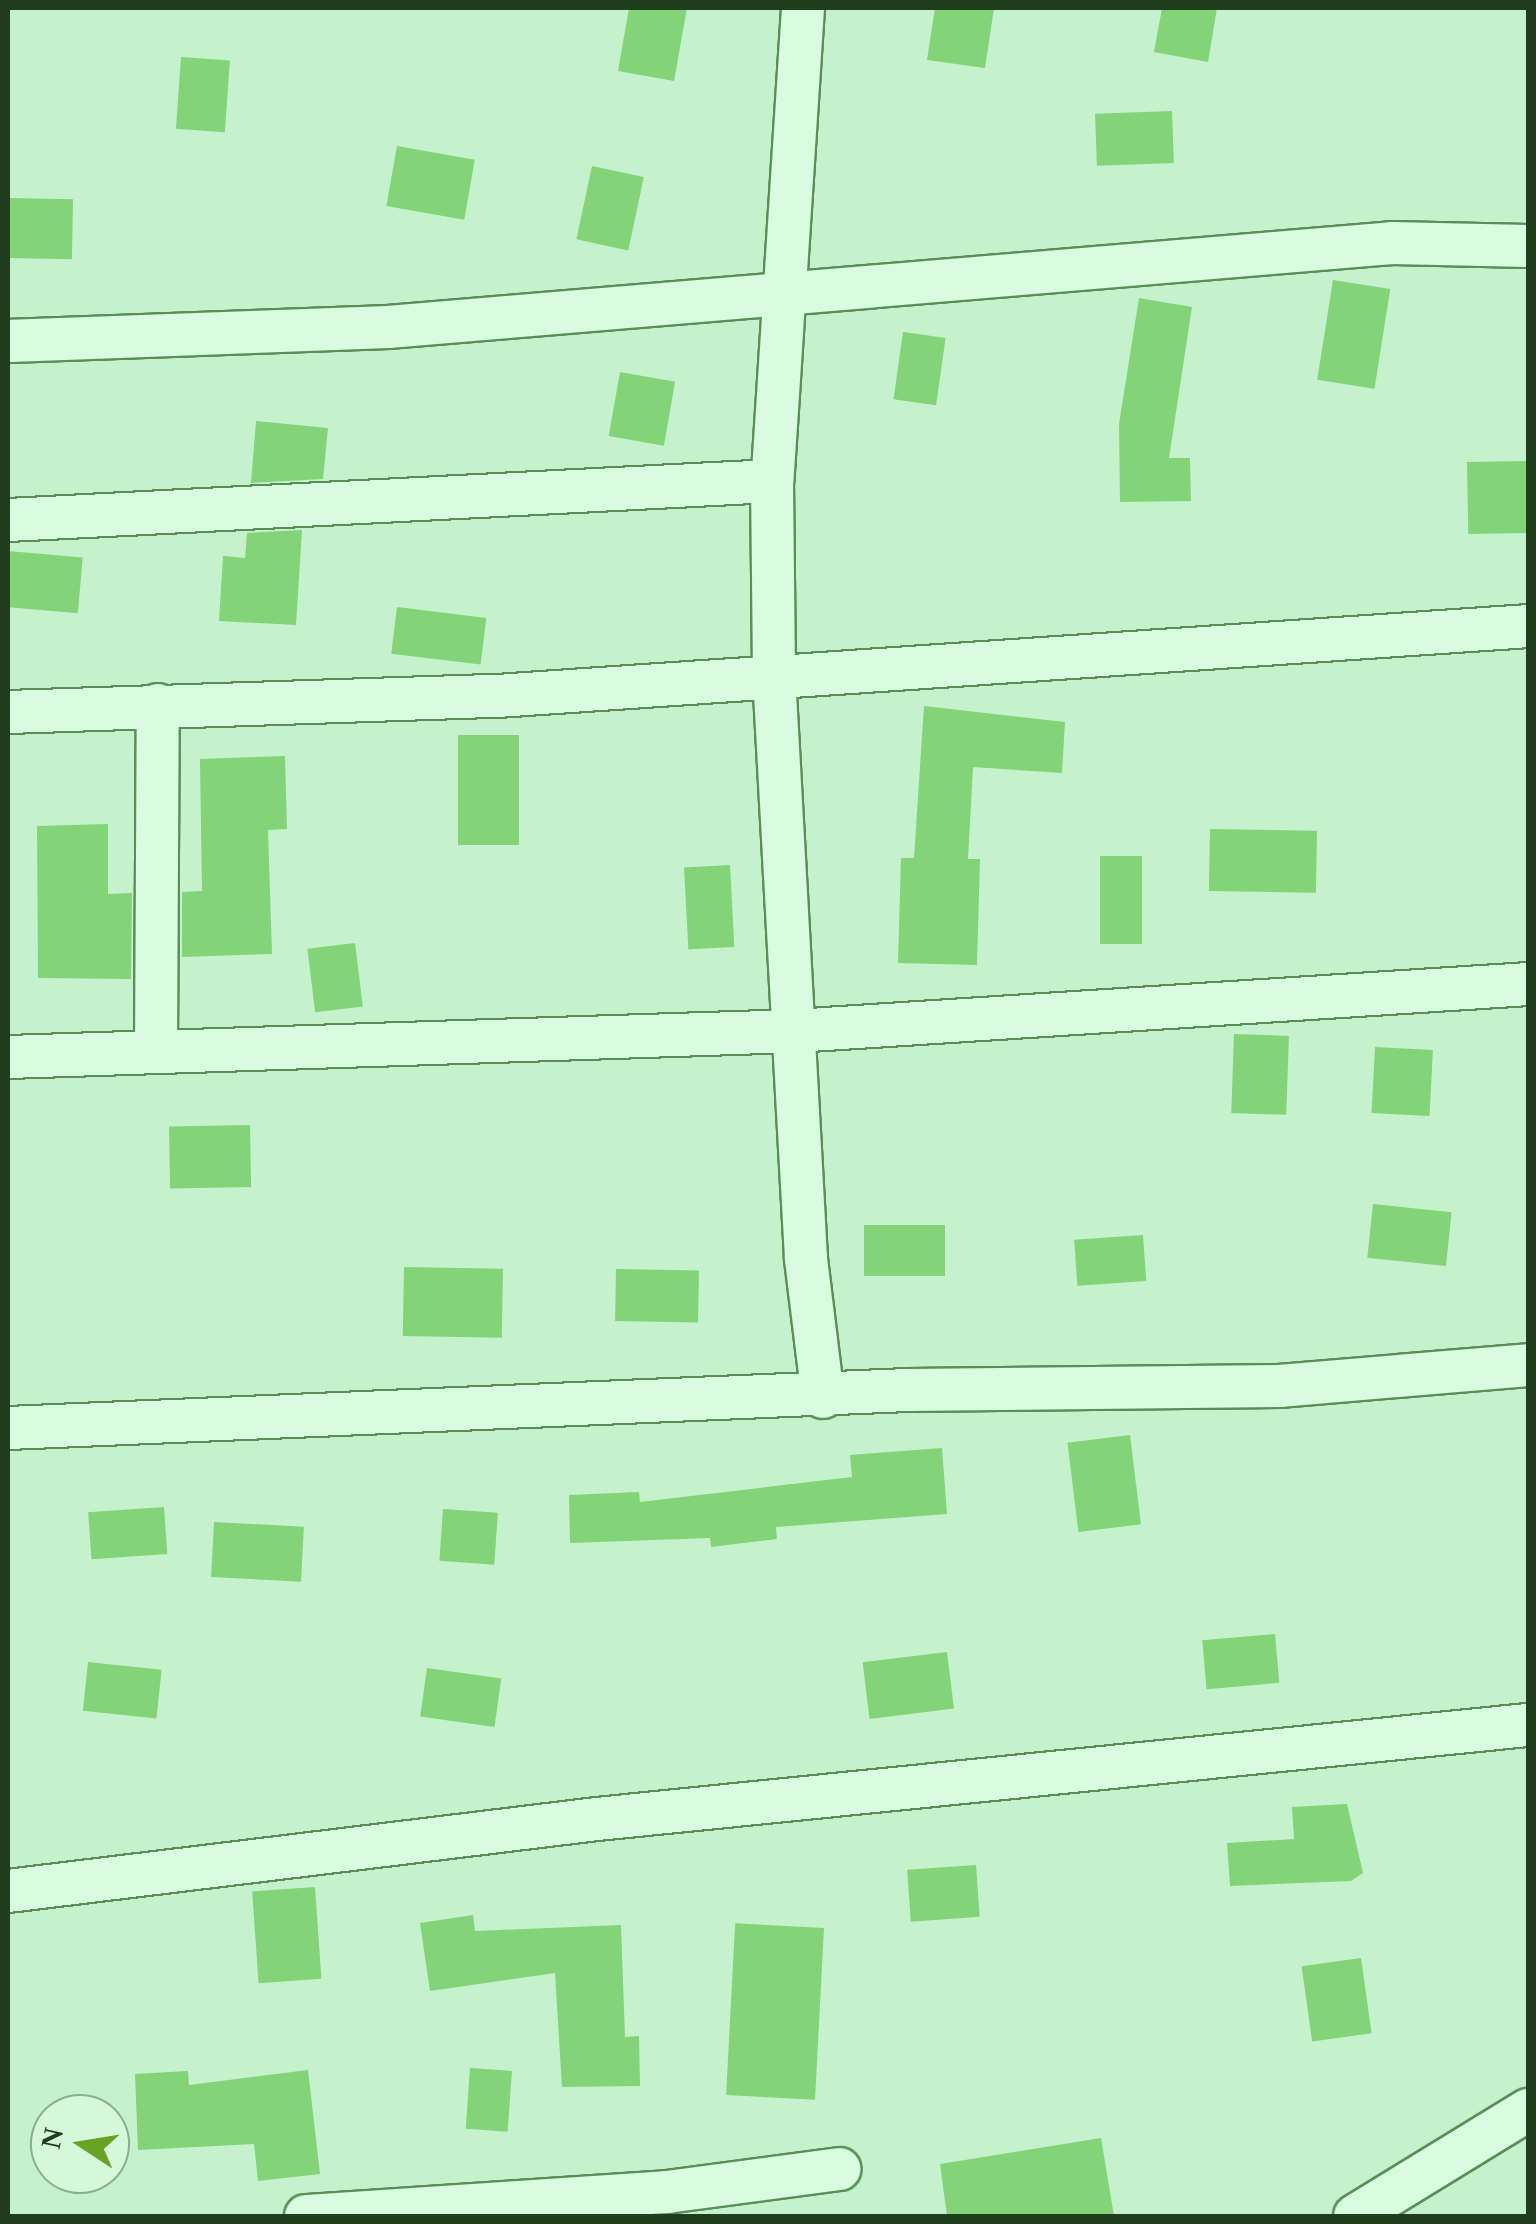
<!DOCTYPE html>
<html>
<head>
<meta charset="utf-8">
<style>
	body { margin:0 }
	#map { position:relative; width:1536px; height:2224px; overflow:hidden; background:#c5f2cc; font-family:"Times New Roman",serif }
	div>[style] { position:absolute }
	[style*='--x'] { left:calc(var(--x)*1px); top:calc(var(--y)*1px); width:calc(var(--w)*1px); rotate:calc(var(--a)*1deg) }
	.building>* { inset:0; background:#83d378; transform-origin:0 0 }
	.roads { filter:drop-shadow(2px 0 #598e59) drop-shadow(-2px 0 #598e59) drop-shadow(0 2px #598e59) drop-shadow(0 -2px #598e59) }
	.minor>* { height:42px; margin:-21px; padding:0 21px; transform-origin:21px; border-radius:21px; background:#d9fbdf }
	span { translate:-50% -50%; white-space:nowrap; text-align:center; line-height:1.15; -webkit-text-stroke:8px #d5f8db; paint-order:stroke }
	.frame { position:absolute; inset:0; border:10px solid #203d1e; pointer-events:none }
	.north { position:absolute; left:30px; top:2094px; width:100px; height:100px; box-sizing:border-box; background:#d5f8db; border:2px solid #8dad8f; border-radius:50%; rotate:282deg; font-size:28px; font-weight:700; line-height:40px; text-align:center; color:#203d1e }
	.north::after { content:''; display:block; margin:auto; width:35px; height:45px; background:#69a224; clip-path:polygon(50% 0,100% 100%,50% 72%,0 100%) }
</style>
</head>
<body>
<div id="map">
	<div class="building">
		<i style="clip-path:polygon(629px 8px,687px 8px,674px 81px,618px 71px)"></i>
		<i style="clip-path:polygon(935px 8px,994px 8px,985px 68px,927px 60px)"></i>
		<i style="clip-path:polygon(1162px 8px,1217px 8px,1208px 62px,1154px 52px)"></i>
		<i style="left:181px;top:57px;width:49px;height:72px;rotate:4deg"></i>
		<i style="left:1172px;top:111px;width:52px;height:77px;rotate:88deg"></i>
		<i style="left:397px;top:146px;width:79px;height:61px;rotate:10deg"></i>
		<i style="left:592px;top:166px;width:53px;height:75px;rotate:12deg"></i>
		<i style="left:8px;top:198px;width:65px;height:60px;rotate:1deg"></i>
		<i style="left:1333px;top:280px;width:58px;height:101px;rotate:9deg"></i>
		<i style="clip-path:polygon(1139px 298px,1192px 307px,1169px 458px,1190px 458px,1191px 501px,1120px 502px,1119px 424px)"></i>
		<i style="left:903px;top:332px;width:43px;height:68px;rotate:8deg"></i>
		<i style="left:620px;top:372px;width:56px;height:65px;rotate:10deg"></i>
		<i style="clip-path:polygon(256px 421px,328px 428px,323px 479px,251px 483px)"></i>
		<i style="left:1526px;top:461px;width:72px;height:59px;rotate:89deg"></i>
		<i style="clip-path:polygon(302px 530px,296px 625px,219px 621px,223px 556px,245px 558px,247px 533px)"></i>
		<i style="left:8px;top:551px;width:75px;height:56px;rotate:5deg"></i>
		<i style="left:397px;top:607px;width:90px;height:47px;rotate:7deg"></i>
		<i style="clip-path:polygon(924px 706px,1065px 722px,1062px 773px,973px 767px,968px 859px,980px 859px,977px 965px,898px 963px,901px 858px,914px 858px)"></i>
		<i style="left:519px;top:735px;width:110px;height:61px;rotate:90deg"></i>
		<i style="clip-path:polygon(285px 756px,287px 829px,268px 830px,272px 954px,182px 957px,182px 892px,202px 891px,200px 759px)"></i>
		<i style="clip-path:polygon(108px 824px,108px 894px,132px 893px,131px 979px,38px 978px,37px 826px)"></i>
		<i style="left:1210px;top:829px;width:107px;height:62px;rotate:1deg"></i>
		<i style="left:1100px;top:856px;width:42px;height:88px"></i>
		<i style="left:730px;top:865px;width:82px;height:46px;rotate:87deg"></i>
		<i style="left:355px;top:943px;width:64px;height:48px;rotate:83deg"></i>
		<i style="left:1234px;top:1034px;width:55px;height:79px;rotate:2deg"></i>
		<i style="left:1375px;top:1047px;width:58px;height:66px;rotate:3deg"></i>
		<i style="left:250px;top:1125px;width:62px;height:81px;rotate:89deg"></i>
		<i style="left:1373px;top:1204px;width:79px;height:54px;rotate:6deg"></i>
		<i style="left:864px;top:1225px;width:81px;height:51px"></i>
		<i style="left:1143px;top:1235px;width:46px;height:69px;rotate:86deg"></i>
		<i style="left:404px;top:1267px;width:99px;height:69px;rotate:1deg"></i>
		<i style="left:616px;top:1269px;width:83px;height:52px;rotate:1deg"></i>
		<i style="left:1130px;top:1435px;width:90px;height:63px;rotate:83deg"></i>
		<i style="clip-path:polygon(942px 1448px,947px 1514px,776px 1527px,777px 1539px,711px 1547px,710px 1538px,570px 1543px,569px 1495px,639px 1492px,640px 1502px,852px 1477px,850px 1455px)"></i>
		<i style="left:164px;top:1507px;width:47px;height:76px;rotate:86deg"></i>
		<i style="left:443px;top:1509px;width:55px;height:52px;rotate:4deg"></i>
		<i style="left:214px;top:1522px;width:90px;height:55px;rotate:3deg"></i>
		<i style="left:1275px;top:1634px;width:49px;height:73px;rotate:85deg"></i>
		<i style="left:947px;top:1652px;width:57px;height:85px;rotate:83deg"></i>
		<i style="left:88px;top:1662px;width:74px;height:49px;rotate:6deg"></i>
		<i style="left:427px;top:1668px;width:75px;height:49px;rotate:8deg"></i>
		<i style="clip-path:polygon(1347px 1804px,1363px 1873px,1351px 1881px,1230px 1886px,1227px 1843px,1294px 1839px,1292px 1807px)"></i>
		<i style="left:976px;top:1865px;width:52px;height:69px;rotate:86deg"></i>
		<i style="left:315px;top:1887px;width:92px;height:63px;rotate:86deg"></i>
		<i style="clip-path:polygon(473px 1915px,475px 1931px,621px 1925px,625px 2037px,639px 2036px,640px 2086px,562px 2087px,555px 1973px,430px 1991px,420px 1923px)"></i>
		<i style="left:824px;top:1928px;width:172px;height:89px;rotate:93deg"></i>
		<i style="left:1361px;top:1958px;width:76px;height:60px;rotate:82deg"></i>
		<i style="left:470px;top:2068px;width:42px;height:61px;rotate:4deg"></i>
		<i style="clip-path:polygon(308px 2070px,320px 2174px,258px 2181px,254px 2144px,138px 2150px,135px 2074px,188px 2071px,189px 2085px)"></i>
		<i style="clip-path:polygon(1101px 2138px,1114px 2216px,947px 2216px,940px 2164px)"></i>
	</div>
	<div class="roads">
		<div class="minor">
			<i style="--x:803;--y:8;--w:474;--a:93.7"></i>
			<i style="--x:772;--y:481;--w:194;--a:89.4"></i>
			<i style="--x:774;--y:675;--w:585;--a:86.86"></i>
			<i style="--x:806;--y:1259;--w:139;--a:83"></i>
			<i style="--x:8;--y:341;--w:380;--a:-2.1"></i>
			<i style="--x:388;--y:327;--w:1008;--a:-4.78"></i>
			<i style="--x:1392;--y:243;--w:136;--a:1.3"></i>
			<i style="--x:8;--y:520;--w:765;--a:-2.92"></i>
			<i style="--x:8;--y:712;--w:489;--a:-1.9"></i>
			<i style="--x:497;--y:696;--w:1033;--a:-3.88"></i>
			<i style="--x:156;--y:1047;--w:342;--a:-89.7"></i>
			<i style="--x:8;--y:1057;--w:786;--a:-1.89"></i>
			<i style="--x:794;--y:1031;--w:736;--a:-3.66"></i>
			<i style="--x:8;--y:1428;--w:901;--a:-2.42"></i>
			<i style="--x:908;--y:1390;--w:371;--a:-0.6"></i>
			<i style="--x:1279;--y:1386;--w:250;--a:-4.8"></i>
			<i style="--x:8;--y:1891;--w:593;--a:-6.97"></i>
			<i style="--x:597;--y:1819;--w:936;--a:-5.77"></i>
			<i style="--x:306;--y:2216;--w:362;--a:-3.8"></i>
			<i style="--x:667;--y:2192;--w:174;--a:-7.6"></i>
			<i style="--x:1355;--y:2216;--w:203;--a:-31.5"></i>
		</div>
	</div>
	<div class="frame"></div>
	<div class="north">N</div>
</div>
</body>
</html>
